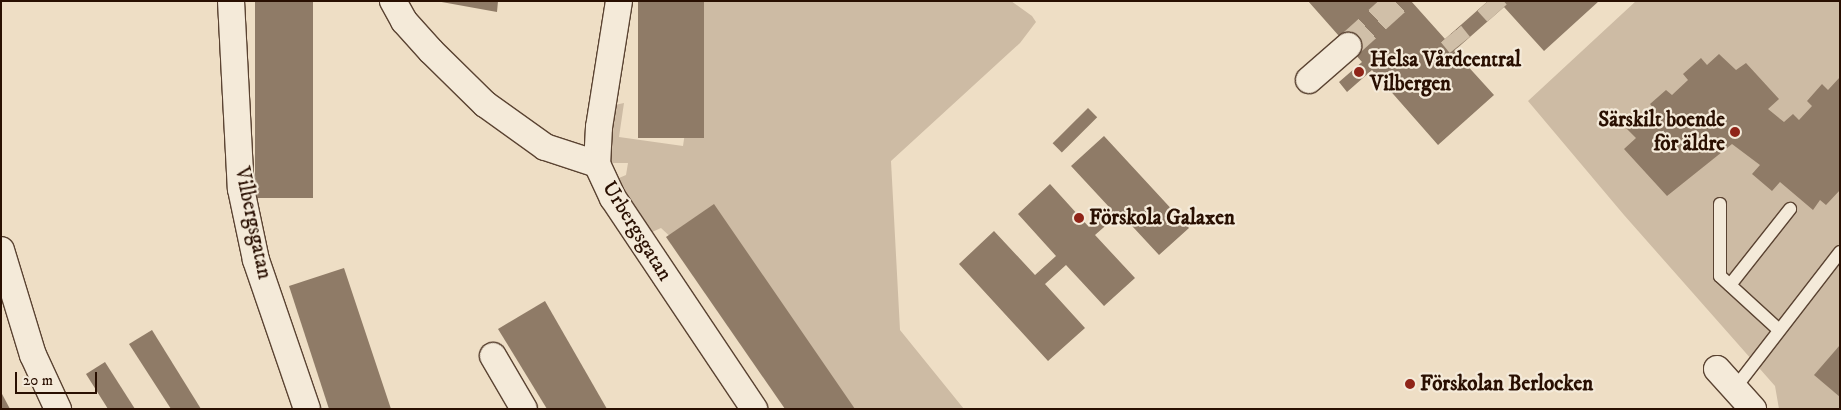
<!DOCTYPE html>
<html>
<head>
<meta charset="utf-8">
<style>
	body { margin:0 }
	#map { position:relative; width:1841px; height:410px; overflow:hidden; background:#eedec5; font-family:"IM FELL DW Pica",serif }
	div>[style] { position:absolute }
	[style*='--x'] { left:calc(var(--x)*1px); top:calc(var(--y)*1px); width:calc(var(--w)*1px); rotate:calc(var(--a)*1deg) }
	.green>* { inset:0; background:#cdbba4 }
	.building>* { inset:0; background:#8f7b67; transform-origin:0 0 }
	.street-tunnel>* { height:26px; margin-top:-13px; transform-origin:0; background:repeating-linear-gradient(90deg,#d0bfa8 0 26px,transparent 0 39px) }
	.roads { filter:drop-shadow(1px 0 #5a4332) drop-shadow(-1px 0 #5a4332) drop-shadow(0 1px #5a4332) drop-shadow(0 -1px #5a4332) }
	.lane>* { height:12px; margin:-6px; padding:0 6px; transform-origin:6px; border-radius:6px; background:#f4ead9 }
	.street>* { height:26px; margin:-13px; padding:0 13px; transform-origin:13px; border-radius:13px; background:#f4ead9 }
	.dots>* { width:14px; height:14px; translate:-50% -50%; box-sizing:border-box; border:2px solid #f4ead9; border-radius:50% }
	span { translate:-50% -50%; white-space:nowrap; text-align:center; line-height:1.15; -webkit-text-stroke:4.5px #f4ead9; paint-order:stroke }
	.poi-label { font-size:21px; color:#290f01; font-weight:700 }
	.left { translate:0 -50%; text-align:left }
	.right { translate:-100% -50%; text-align:right }
	.street-label { font-size:21px; color:#290f01 }
	.frame { position:absolute; inset:0; border:2px solid #290f01; pointer-events:none }
	.scale { position:absolute; left:15px; top:372px; width:82px; height:22px; box-sizing:border-box; border:2px solid #290f01; border-top:0; padding-left:6px; font-size:15px; line-height:18px; white-space:nowrap; color:#290f01; -webkit-text-stroke:4px #f4ead9; paint-order:stroke }
</style>
</head>
<body>
<div id="map">
	<div class="green">
		<i style="clip-path:polygon(704px 1px,1011px 1px,1032px 16px,1036px 22px,1020px 43px,891px 161px,900px 330px,964px 409px,855px 409px,661px 228px,650px 233px,612px 181px,626px 175px,628px 163px,611px 163px,608px 151px,610px 106px,624px 103px,619px 137px,683px 146px)"></i>
		<i style="clip-path:polygon(1636px 1px,1840px 1px,1840px 409px,1779px 409px,1775px 386px,1624px 215px,1528px 101px)"></i>
	</div>
	<div class="building">
		<i style="left:255px;top:1px;width:58px;height:197px"></i>
		<i style="clip-path:polygon(436px 1px,498px 1px,497px 12px)"></i>
		<i style="left:638px;top:1px;width:66px;height:137px"></i>
		<i style="clip-path:polygon(1308px 1px,1411px 1px,1445px 39px,1488px 1px,1599px 1px,1544px 51px,1504px 7px,1454px 51px,1494px 95px,1438px 145px,1372px 70px,1347px 92px,1339px 82px,1362px 62px)"></i>
		<i style="clip-path:polygon(1719px 54px,1736px 70px,1746px 63px,1779px 99px,1768px 109px,1784px 122px,1793px 114px,1799px 120px,1812px 106px,1807px 101px,1822px 84px,1828px 90px,1840px 77px,1840px 190px,1826px 205px,1820px 200px,1813px 210px,1780px 182px,1772px 191px,1752px 174px,1760px 165px,1732px 144px,1667px 196px,1624px 149px,1636px 138px,1624px 126px,1633px 120px,1637px 124px,1655px 110px,1650px 104px,1666px 90px,1672px 95px,1688px 80px,1683px 74px,1701px 58px,1707px 65px)"></i>
		<i style="left:1088px;top:108px;width:13px;height:50px;rotate:45deg"></i>
		<i style="clip-path:polygon(1104px 136px,1189px 228px,1159px 255px,1120px 213px,1095px 235px,1135px 278px,1104px 306px,1066px 265px,1045px 284px,1085px 328px,1048px 361px,959px 264px,994px 231px,1035px 275px,1056px 256px,1018px 214px,1050px 184px,1089px 227px,1110px 208px,1071px 166px)"></i>
		<i style="clip-path:polygon(714px 204px,855px 409px,785px 409px,666px 237px)"></i>
		<i style="clip-path:polygon(344px 268px,391px 409px,329px 409px,289px 286px)"></i>
		<i style="clip-path:polygon(545px 301px,607px 409px,547px 409px,498px 329px)"></i>
		<i style="clip-path:polygon(152px 330px,201px 409px,171px 409px,129px 344px)"></i>
		<i style="clip-path:polygon(1840px 345px,1840px 397px,1814px 375px)"></i>
		<i style="clip-path:polygon(105px 362px,135px 409px,108px 409px,86px 374px)"></i>
		<i style="clip-path:polygon(1px 392px,10px 409px,1px 409px)"></i>
	</div>
	<div class="street-tunnel">
		<i style="--x:1487;--y:2;--w:15;--a:48"></i>
		<i style="--x:1451;--y:34;--w:14;--a:51"></i>
		<i style="--x:1348;--y:46;--w:67;--a:-42"></i>
	</div>
	<div class="roads">
		<div class="lane">
			<i style="--x:1720;--y:204;--w:72;--a:90"></i>
			<i style="--x:1720;--y:276;--w:80;--a:42.5"></i>
			<i style="--x:1730;--y:285;--w:97;--a:-51.7"></i>
			<i style="--x:1735;--y:388;--w:172;--a:-52.3"></i>
		</div>
		<div class="street">
			<i style="--x:231;--y:1;--w:188;--a:87"></i>
			<i style="--x:241;--y:189;--w:73;--a:78.1"></i>
			<i style="--x:256;--y:260;--w:157;--a:71.1"></i>
			<i style="--x:393;--y:1;--w:23;--a:61"></i>
			<i style="--x:404;--y:21;--w:40;--a:48"></i>
			<i style="--x:431;--y:51;--w:76;--a:44.5"></i>
			<i style="--x:485;--y:104;--w:74;--a:35.6"></i>
			<i style="--x:545;--y:147;--w:55;--a:18.1"></i>
			<i style="--x:619;--y:1;--w:128;--a:99"></i>
			<i style="--x:599;--y:127;--w:37;--a:93"></i>
			<i style="--x:597;--y:164;--w:38;--a:65"></i>
			<i style="--x:613;--y:198;--w:254;--a:56.2"></i>
			<i style="--x:1309;--y:80;--w:52;--a:-41.1"></i>
			<i style="--x:1;--y:250;--w:110;--a:73.1"></i>
			<i style="--x:33;--y:355;--w:60;--a:65.2"></i>
			<i style="--x:493;--y:356;--w:61;--a:59.7"></i>
			<i style="--x:1717;--y:369;--w:54;--a:48"></i>
		</div>
	</div>
	<div class="dots">
		<i style="left:1359px;top:72px;background:#8f2418"></i>
		<i style="left:1735px;top:132px;background:#8f2418"></i>
		<i style="left:1079px;top:218px;background:#8f2418"></i>
		<i style="left:1410px;top:384px;background:#8f2418"></i>
	</div>
	<div class="poi-label">
		<span class="left" style="left:1370px;top:72px">Helsa Vårdcentral<br>Vilbergen</span>
		<span class="right" style="left:1725px;top:132px">Särskilt boende<br>för äldre</span>
		<span class="left" style="left:1089px;top:218px">Förskola Galaxen</span>
		<span class="left" style="left:1420px;top:384px">Förskolan Berlocken</span>
	</div>
	<div class="street-label">
		<span style="left:253px;top:223px;rotate:78deg">Vilbergsgatan</span>
		<span style="left:637px;top:231px;rotate:58deg">Urbergsgatan</span>
	</div>
	<div class="frame"></div>
	<div class="scale">20 m</div>
</div>
</body>
</html>
